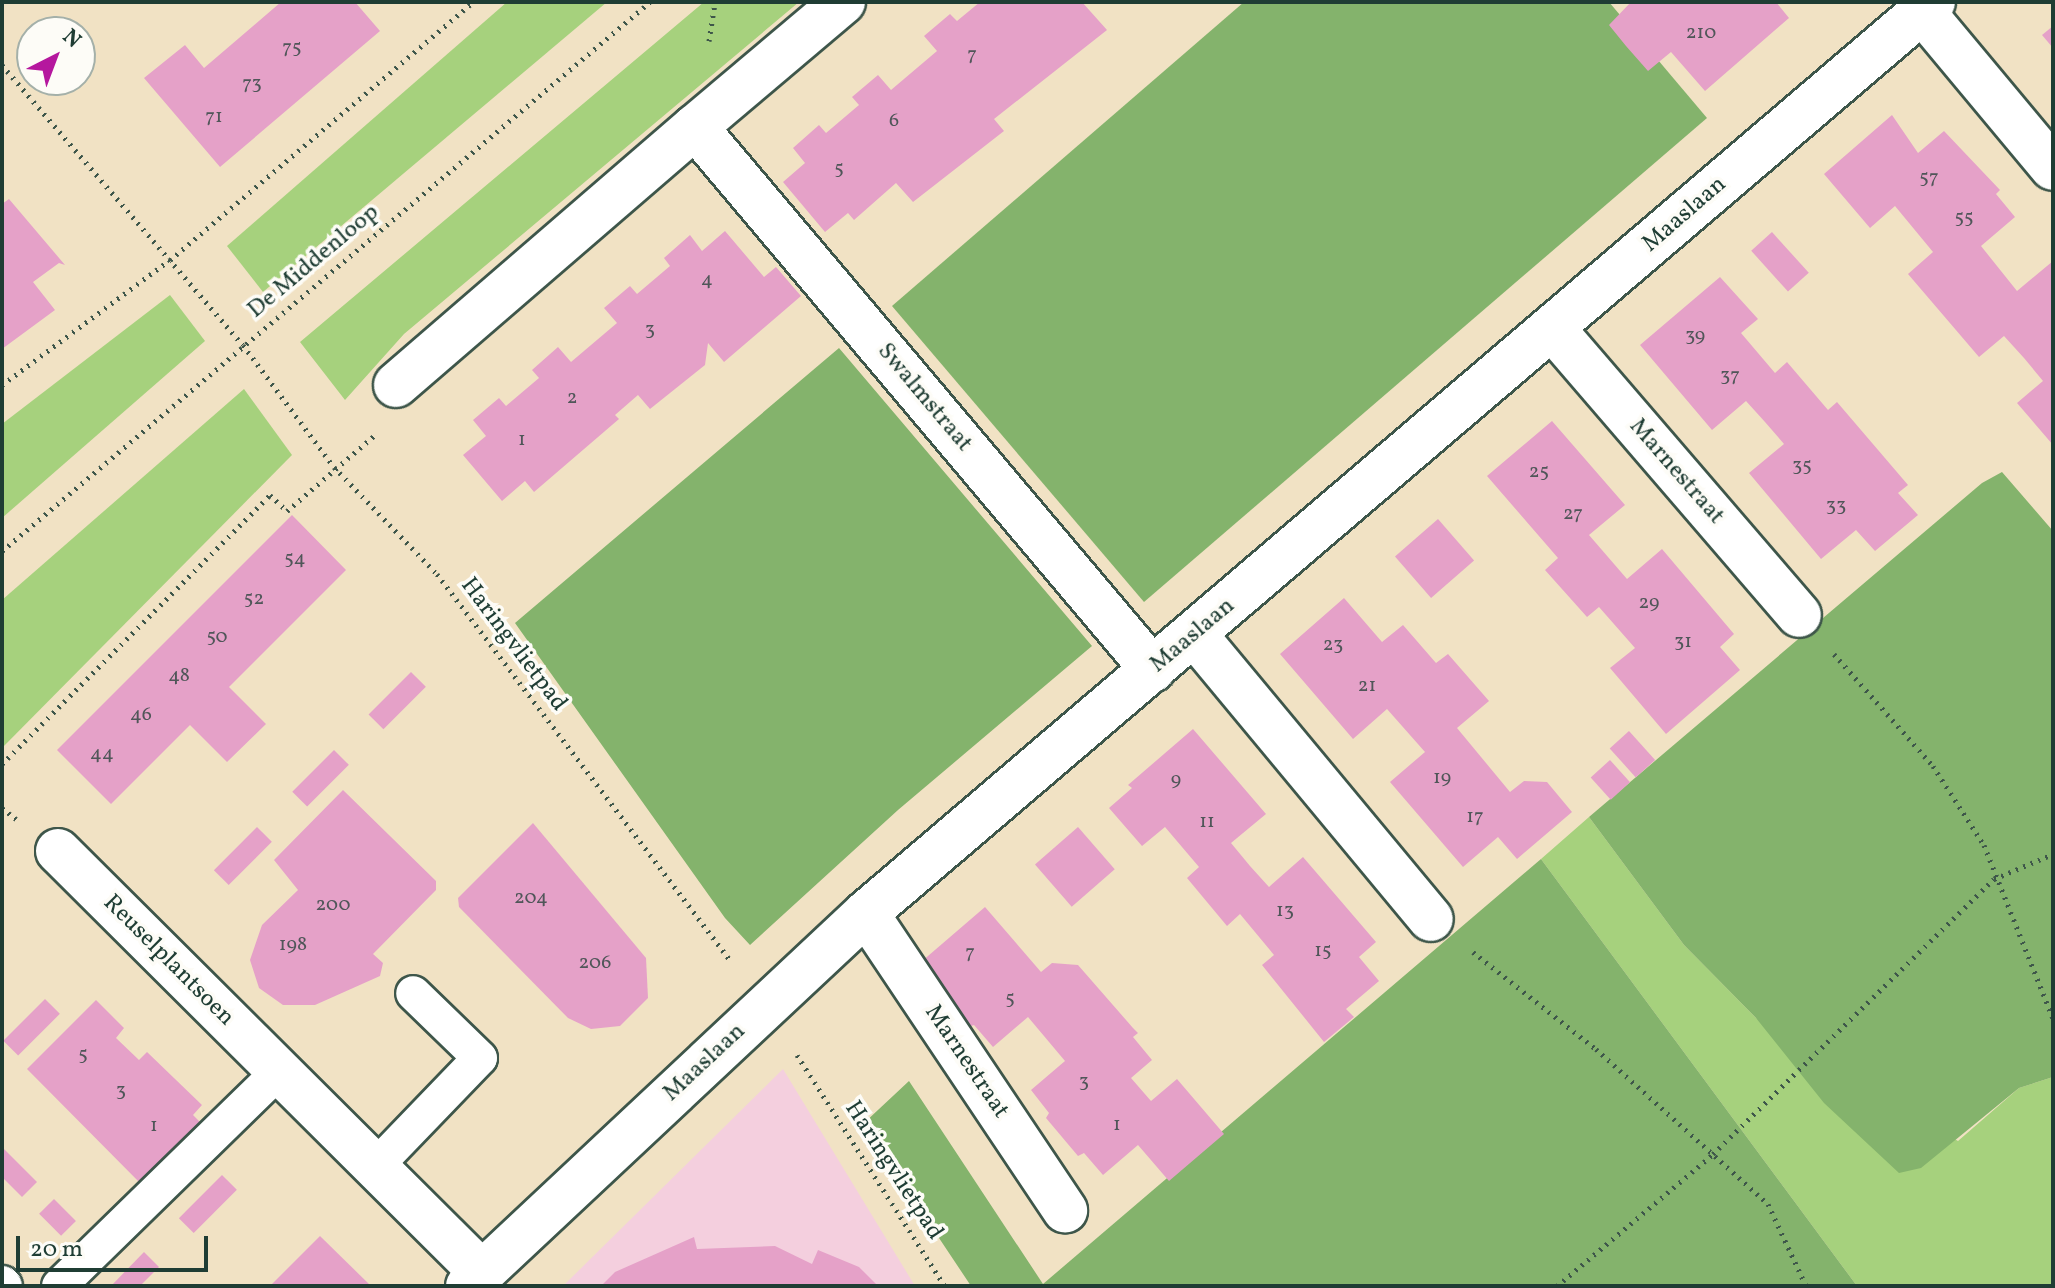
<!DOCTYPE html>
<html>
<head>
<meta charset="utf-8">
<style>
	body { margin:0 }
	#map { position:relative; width:2055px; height:1288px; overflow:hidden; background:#f1e2c4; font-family:Vollkorn,serif }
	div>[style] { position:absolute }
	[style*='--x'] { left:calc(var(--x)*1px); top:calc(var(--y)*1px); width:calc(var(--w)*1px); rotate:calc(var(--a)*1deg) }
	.built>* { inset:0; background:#f4cfde }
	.green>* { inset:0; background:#a6d17d }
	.forest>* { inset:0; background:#84b36c }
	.building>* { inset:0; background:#e5a1c8; transform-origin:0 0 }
	.path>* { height:5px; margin-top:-2.5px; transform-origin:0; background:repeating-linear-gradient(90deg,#3e564a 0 2px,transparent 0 8px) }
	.roads { filter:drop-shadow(2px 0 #3e564a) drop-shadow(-2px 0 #3e564a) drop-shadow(0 2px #3e564a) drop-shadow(0 -2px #3e564a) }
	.service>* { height:34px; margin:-17px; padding:0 17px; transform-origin:17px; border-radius:17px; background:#fff }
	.minor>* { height:44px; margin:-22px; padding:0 22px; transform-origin:22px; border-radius:22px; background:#fff }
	span { translate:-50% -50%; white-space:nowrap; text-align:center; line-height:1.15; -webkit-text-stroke:7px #fdfcf7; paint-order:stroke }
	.number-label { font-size:20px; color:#505659 }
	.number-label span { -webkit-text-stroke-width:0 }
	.street-label { font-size:24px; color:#1f3d34 }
	.frame { position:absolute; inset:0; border:4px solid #1f3d34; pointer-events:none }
	.north { position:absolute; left:16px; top:16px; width:80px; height:80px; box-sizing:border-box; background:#fdfcf7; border:2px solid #a4b0a9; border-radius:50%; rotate:42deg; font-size:22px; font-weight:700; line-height:32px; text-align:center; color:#1f3d34 }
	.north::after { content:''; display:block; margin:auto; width:28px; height:36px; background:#b5179e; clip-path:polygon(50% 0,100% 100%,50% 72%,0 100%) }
	.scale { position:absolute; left:16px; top:1236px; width:192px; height:36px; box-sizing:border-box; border:4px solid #1f3d34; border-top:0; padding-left:10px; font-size:24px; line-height:28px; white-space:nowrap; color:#1f3d34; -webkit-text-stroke:6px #fdfcf7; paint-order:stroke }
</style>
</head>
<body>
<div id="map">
	<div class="built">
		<i style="clip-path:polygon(783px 1069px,915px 1286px,563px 1286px)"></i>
	</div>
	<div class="green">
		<i style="clip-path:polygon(507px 2px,607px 2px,263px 292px,227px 246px)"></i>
		<i style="clip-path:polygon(704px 2px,799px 2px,404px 334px,345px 400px,300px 342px)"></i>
		<i style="clip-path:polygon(170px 295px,205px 341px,2px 518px,2px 424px)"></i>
		<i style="clip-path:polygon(244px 389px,292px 455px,2px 748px,2px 600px)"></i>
		<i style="clip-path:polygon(1589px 817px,1684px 945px,1756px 1018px,1958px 1141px,2019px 1088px,2053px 1077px,2053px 1286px,1857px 1286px,1541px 859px)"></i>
	</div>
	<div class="forest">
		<i style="clip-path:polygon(1244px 2px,1609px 2px,1707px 118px,1144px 602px,892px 306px)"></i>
		<i style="clip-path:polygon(839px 348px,1092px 646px,898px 810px,750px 945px,725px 918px,515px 623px)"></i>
		<i style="clip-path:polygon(2002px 472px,2053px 531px,2053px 1077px,2019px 1088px,1921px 1168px,1899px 1173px,1824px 1103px,1756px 1018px,1684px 945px,1589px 817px,1982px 483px)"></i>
		<i style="clip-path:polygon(1541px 859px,1857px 1286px,971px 1286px,863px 1124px,909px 1081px,1043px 1284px)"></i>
	</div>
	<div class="building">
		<i style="clip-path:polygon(281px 2px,355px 2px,380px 31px,220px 167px,144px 78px,185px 45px,204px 68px)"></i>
		<i style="clip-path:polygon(980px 2px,1082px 2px,1107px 30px,994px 119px,1004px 131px,913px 202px,896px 183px,854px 220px,848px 213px,825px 232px,783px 182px,805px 163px,793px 148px,819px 125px,826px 133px,859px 105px,852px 97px,878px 75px,891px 90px,937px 51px,924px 36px,950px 14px,957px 21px)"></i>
		<i style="clip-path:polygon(1631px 2px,1776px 2px,1789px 18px,1705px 91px,1671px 52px,1648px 71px,1626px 46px,1609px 25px)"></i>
		<i style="clip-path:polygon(2053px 26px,2053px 48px,2042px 35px)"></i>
		<i style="clip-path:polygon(1892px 115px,1918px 153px,1944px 131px,2000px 190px,1996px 194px,2015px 217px,1981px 246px,2017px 291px,2053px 261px,2053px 445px,2017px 403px,2043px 381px,2024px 358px,2004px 336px,1979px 357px,1908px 274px,1933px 252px,1895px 206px,1870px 228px,1824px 174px)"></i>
		<i style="clip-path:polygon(9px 199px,65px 265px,59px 263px,33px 282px,55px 310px,2px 349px,2px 204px)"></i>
		<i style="clip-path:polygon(725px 231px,764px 277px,776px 267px,801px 296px,724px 362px,708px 343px,705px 365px,650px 409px,638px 395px,615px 415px,619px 419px,534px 492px,525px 481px,502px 501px,463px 455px,486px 436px,473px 420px,499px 398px,506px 406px,539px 378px,532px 370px,558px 347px,571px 362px,617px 323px,604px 308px,630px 286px,637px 294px,670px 266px,664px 258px,690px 235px,702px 251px)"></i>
		<i style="left:1772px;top:232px;width:55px;height:28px;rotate:48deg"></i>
		<i style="clip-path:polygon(1720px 277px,1758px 319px,1741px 333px,1775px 373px,1787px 362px,1828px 410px,1837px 402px,1908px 485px,1898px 493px,1918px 515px,1875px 551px,1856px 530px,1821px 559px,1749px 473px,1784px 444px,1765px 422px,1746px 401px,1712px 430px,1640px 345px)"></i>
		<i style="clip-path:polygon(1552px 421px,1625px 505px,1589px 535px,1627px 579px,1662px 549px,1734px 634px,1720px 647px,1740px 670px,1666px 734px,1610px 668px,1635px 648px,1599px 607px,1587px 617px,1545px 570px,1558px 558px,1487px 476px)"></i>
		<i style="clip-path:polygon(292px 515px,346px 570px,229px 687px,266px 724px,227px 762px,190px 725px,111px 804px,57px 750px)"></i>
		<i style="left:1438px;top:519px;width:55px;height:57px;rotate:49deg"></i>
		<i style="clip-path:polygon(1344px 598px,1382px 642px,1403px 625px,1436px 663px,1448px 654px,1489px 701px,1457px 728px,1510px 792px,1524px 781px,1547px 782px,1572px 812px,1517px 859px,1498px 837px,1463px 867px,1390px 782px,1425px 752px,1387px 709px,1353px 739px,1280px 654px)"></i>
		<i style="left:411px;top:672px;width:21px;height:60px;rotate:45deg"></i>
		<i style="clip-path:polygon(1193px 729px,1266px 814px,1231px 843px,1250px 866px,1269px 887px,1303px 857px,1376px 942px,1359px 957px,1379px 981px,1346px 1009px,1354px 1017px,1324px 1042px,1262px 965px,1274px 955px,1240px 914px,1227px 926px,1187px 878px,1199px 867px,1165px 827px,1142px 846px,1109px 808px,1132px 788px,1128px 785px)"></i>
		<i style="left:1629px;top:731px;width:39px;height:26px;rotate:48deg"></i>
		<i style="left:334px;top:750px;width:21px;height:59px;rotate:45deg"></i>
		<i style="left:1610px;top:760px;width:30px;height:26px;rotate:48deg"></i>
		<i style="clip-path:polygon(343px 790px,436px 881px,436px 890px,373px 954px,383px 963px,380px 976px,315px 1005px,283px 1005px,259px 988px,250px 960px,262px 925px,298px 890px,274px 860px)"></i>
		<i style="clip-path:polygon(533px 823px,646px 958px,648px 998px,620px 1026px,591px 1029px,568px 1018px,459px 907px,458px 898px)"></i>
		<i style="left:257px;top:827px;width:21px;height:61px;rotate:45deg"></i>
		<i style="left:1078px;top:827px;width:56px;height:57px;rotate:49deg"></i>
		<i style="clip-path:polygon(985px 907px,1041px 972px,1052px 963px,1078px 965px,1133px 1028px,1138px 1033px,1133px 1037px,1152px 1060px,1131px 1078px,1151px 1101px,1177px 1079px,1224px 1134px,1169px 1181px,1138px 1145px,1103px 1175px,1084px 1153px,1078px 1156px,1046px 1118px,1049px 1113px,1031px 1090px,1065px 1061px,1028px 1017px,993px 1047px,974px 1025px,968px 1027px,921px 962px)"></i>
		<i style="left:45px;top:999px;width:21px;height:59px;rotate:45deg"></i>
		<i style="clip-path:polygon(96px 1000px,124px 1028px,116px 1038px,139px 1060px,147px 1052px,202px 1105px,193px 1115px,206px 1128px,145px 1188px,27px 1069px)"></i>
		<i style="clip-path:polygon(2px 1147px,37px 1182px,22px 1197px,2px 1177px)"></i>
		<i style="left:222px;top:1175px;width:21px;height:61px;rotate:45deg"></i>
		<i style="left:54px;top:1199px;width:31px;height:21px;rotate:45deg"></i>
		<i style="clip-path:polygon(320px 1236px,371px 1286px,270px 1286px)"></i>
		<i style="clip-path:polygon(694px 1237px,697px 1249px,775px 1246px,812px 1264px,818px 1250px,859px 1267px,878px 1286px,601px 1286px,615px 1272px)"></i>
		<i style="clip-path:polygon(144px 1252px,159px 1267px,140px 1286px,111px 1286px)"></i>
	</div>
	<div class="path">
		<i style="--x:709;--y:41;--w:39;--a:-81"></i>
		<i style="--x:2;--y:65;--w:369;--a:49.3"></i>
		<i style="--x:243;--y:345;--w:152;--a:53.3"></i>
		<i style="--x:334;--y:467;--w:149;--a:46.1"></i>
		<i style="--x:437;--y:574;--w:486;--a:52.8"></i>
		<i style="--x:2;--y:385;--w:209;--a:-36.7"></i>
		<i style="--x:170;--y:260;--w:398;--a:-40.4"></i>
		<i style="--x:2;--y:551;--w:849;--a:-40.27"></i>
		<i style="--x:1834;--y:654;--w:149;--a:48.5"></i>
		<i style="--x:1933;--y:766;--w:94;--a:57.2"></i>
		<i style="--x:1984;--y:845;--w:186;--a:68.3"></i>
		<i style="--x:2;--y:764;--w:380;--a:-45.1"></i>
		<i style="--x:270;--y:495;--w:23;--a:43"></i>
		<i style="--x:287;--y:511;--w:116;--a:-40.8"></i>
		<i style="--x:2;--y:808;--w:18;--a:38"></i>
		<i style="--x:1473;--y:952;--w:157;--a:38.3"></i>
		<i style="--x:1596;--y:1049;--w:232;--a:42"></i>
		<i style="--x:1768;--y:1204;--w:90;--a:65.1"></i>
		<i style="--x:797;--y:1055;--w:274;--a:57.4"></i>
		<i style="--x:1557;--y:1286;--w:204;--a:-40.2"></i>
		<i style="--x:1713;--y:1154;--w:393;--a:-44.4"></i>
		<i style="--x:1994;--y:879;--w:64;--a:-23"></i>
	</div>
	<div class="roads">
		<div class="service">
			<i style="--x:375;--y:1167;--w:151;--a:-46.1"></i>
			<i style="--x:480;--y:1058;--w:93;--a:-135.9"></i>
			<i style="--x:2;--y:1283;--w:4;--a:45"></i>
			<i style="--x:59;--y:1286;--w:308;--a:-44.3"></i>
		</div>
		<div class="minor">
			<i style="--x:843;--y:2;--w:194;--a:139.8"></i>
			<i style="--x:695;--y:127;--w:710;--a:49.85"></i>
			<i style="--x:1922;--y:11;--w:204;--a:50.2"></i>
			<i style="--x:1553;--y:329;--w:377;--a:49.3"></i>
			<i style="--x:396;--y:385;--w:395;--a:-40.8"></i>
			<i style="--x:1195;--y:635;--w:369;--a:50.3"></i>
			<i style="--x:58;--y:851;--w:597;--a:44.86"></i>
			<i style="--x:866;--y:913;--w:358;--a:56.2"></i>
			<i style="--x:468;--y:1286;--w:545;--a:-43.14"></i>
			<i style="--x:866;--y:913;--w:1403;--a:-40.49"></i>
		</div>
	</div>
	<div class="number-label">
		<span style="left:1701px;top:33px">210</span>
		<span style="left:292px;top:48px">75</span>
		<span style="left:972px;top:55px">7</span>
		<span style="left:252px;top:84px">73</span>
		<span style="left:214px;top:117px">71</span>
		<span style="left:894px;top:121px">6</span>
		<span style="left:839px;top:169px">5</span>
		<span style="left:1929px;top:178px">57</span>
		<span style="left:1964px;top:218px">55</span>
		<span style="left:707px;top:280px">4</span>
		<span style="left:650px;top:330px">3</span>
		<span style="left:1695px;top:336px">39</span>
		<span style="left:1730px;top:376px">37</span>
		<span style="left:572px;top:398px">2</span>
		<span style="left:522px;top:440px">1</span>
		<span style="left:1802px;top:466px">35</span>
		<span style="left:1539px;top:472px">25</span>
		<span style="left:1836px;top:506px">33</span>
		<span style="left:1573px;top:514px">27</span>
		<span style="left:295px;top:559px">54</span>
		<span style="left:254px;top:599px">52</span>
		<span style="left:1649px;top:603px">29</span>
		<span style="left:217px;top:637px">50</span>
		<span style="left:1683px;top:642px">31</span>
		<span style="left:1333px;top:645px">23</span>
		<span style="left:179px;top:676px">48</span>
		<span style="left:1367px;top:686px">21</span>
		<span style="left:141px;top:715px">46</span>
		<span style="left:102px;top:754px">44</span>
		<span style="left:1442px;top:778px">19</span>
		<span style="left:1176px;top:780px">9</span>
		<span style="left:1475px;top:817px">17</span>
		<span style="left:1207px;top:822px">11</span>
		<span style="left:531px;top:898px">204</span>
		<span style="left:333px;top:905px">200</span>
		<span style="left:1285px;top:911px">13</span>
		<span style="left:293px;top:945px">198</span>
		<span style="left:1323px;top:951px">15</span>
		<span style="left:970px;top:953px">7</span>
		<span style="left:595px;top:963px">206</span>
		<span style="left:1010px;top:999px">5</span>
		<span style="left:83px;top:1055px">5</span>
		<span style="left:1084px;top:1082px">3</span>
		<span style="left:121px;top:1091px">3</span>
		<span style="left:1117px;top:1125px">1</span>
		<span style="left:154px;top:1126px">1</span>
	</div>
	<div class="street-label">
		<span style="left:1685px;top:215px;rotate:-41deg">Maaslaan</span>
		<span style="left:314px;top:262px;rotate:-40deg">De Middenloop</span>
		<span style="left:924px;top:398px;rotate:50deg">Swalmstraat</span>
		<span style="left:1676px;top:472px;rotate:49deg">Marnestraat</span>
		<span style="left:1193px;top:636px;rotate:-40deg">Maaslaan</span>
		<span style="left:513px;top:645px;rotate:53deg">Haringvlietpad</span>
		<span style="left:168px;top:961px;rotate:45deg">Reuselplantsoen</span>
		<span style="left:966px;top:1062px;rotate:56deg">Marnestraat</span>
		<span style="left:705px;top:1063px;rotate:-43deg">Maaslaan</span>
		<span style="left:893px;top:1171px;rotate:57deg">Haringvlietpad</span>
	</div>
	<div class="frame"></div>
	<div class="north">N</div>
	<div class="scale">20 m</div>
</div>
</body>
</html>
